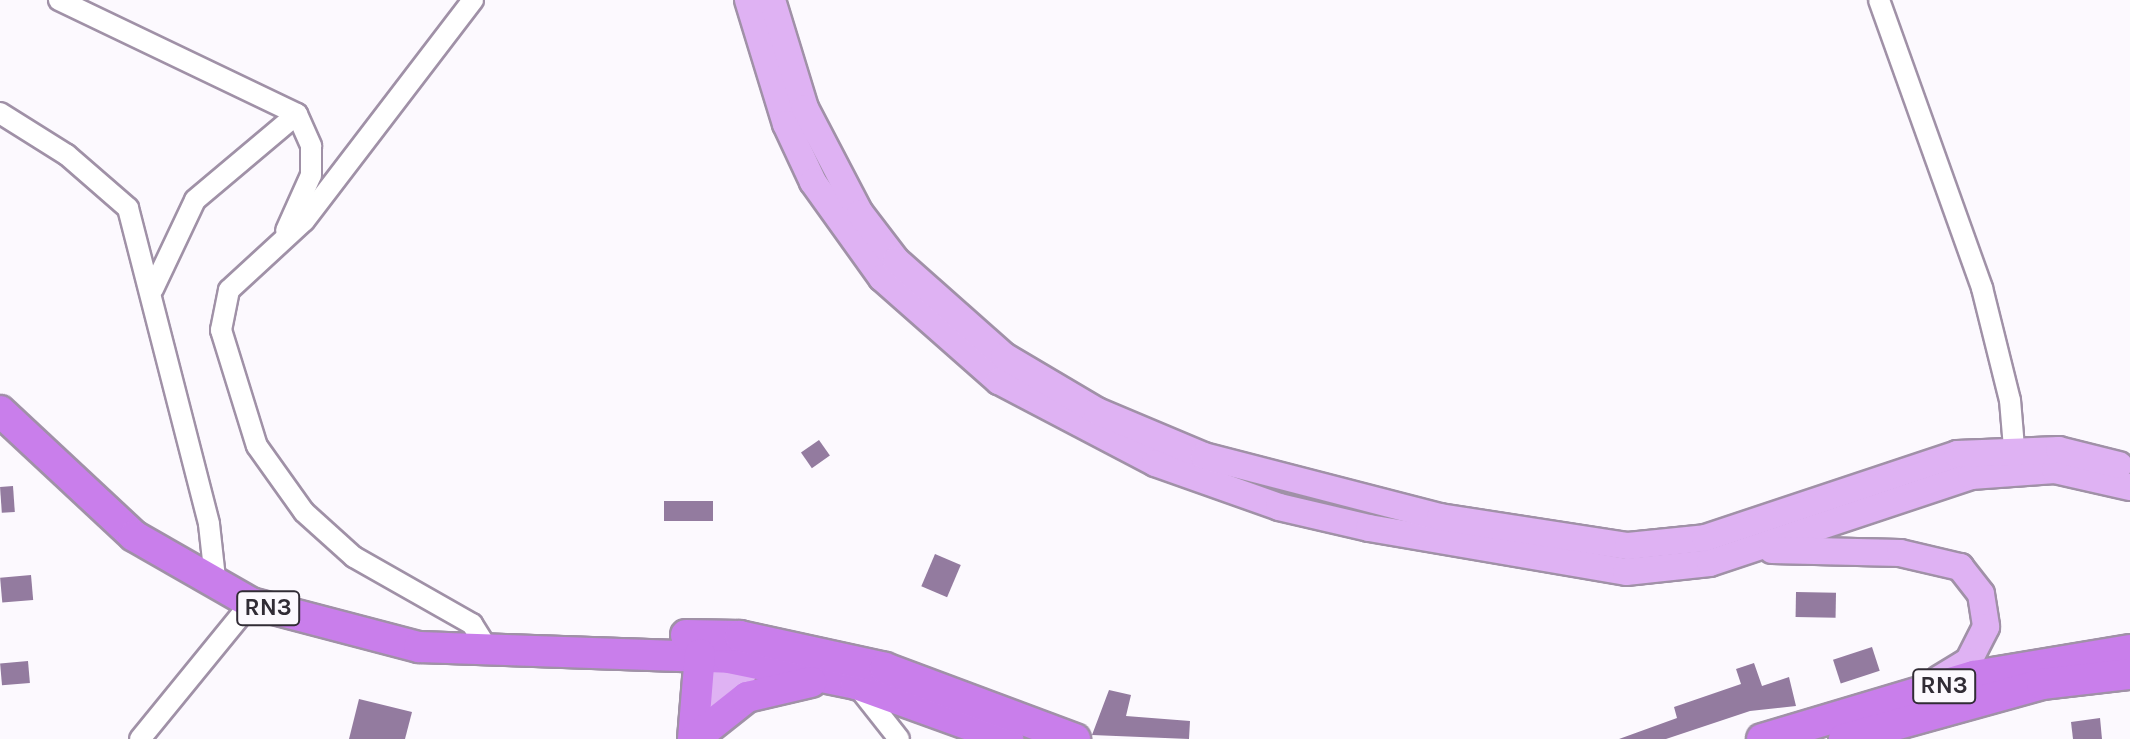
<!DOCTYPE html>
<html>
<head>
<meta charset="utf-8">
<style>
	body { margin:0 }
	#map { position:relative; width:2130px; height:739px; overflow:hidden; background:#fcf9fe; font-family:Karla,sans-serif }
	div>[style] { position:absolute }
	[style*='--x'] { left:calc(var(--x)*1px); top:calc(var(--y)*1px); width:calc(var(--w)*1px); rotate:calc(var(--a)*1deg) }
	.building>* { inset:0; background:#937b9f; transform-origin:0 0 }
	.roads { filter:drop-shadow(2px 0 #a091a7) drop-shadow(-2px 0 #a091a7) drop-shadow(0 2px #a091a7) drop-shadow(0 -2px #a091a7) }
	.minor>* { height:20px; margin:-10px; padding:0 10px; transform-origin:10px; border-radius:10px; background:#fff }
	.major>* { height:26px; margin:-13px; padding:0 13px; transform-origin:13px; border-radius:13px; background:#dfb2f3 }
	.highway>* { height:30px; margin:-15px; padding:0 15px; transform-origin:15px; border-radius:15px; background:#c97eeb }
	span { translate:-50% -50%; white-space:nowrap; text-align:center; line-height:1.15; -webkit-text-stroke:7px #fcf9fe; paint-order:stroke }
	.shield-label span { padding:2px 6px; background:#fcf9fe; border:2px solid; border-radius:6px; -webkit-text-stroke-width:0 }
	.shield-label { font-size:24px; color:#312c35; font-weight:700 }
</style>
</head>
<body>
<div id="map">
	<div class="building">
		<i style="left:819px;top:440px;width:19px;height:22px;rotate:55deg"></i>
		<i style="left:13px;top:486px;width:26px;height:13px;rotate:86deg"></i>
		<i style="left:664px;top:501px;width:49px;height:20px"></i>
		<i style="left:935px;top:554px;width:28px;height:35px;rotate:23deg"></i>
		<i style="left:31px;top:575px;width:25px;height:31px;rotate:85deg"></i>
		<i style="left:1796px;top:592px;width:40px;height:25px;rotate:1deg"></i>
		<i style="left:1872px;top:647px;width:25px;height:41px;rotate:72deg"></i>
		<i style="left:28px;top:661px;width:22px;height:28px;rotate:85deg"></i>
		<i style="clip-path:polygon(1754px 663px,1762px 686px,1789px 677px,1796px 706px,1750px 711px,1666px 739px,1619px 739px,1677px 718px,1674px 707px,1741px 684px,1736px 669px)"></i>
		<i style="clip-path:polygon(1109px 690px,1131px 695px,1126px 716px,1190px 721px,1189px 739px,1092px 735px)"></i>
		<i style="clip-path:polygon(359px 699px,412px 712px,405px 739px,349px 739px)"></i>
		<i style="clip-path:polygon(2100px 718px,2102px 739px,2073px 739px,2071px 722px)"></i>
	</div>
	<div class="roads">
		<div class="minor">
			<i style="--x:59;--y:0;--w:264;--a:25.6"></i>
			<i style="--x:297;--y:114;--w:35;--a:66"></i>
			<i style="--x:311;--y:146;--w:29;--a:90"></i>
			<i style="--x:311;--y:175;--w:61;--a:114.1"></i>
			<i style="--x:473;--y:0;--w:278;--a:127.4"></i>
			<i style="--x:304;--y:221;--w:102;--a:137.4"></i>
			<i style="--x:229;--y:290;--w:41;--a:101.3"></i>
			<i style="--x:221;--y:330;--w:121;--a:72.8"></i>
			<i style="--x:257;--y:446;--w:81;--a:54.5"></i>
			<i style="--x:304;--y:512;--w:67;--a:42"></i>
			<i style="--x:354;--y:557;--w:136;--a:29.6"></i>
			<i style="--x:472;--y:624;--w:34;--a:58"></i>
			<i style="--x:1879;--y:0;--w:306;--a:70.3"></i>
			<i style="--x:1982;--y:288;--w:115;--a:76"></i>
			<i style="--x:2010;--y:400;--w:48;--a:85.2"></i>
			<i style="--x:0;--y:113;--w:79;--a:32.1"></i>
			<i style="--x:67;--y:155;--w:81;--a:41"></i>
			<i style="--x:128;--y:208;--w:326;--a:75.6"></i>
			<i style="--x:209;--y:524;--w:63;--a:83.7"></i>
			<i style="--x:153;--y:289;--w:98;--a:-64.7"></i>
			<i style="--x:195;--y:200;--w:133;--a:-40.1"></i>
			<i style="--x:858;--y:687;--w:66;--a:51.7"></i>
			<i style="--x:140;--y:739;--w:176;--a:-50.8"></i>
		</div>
		<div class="major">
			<i style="--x:748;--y:0;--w:130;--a:73"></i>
			<i style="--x:786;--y:124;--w:64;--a:65"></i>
			<i style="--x:813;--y:182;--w:118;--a:54.3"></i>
			<i style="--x:882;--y:278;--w:156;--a:41.4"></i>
			<i style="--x:999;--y:381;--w:176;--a:27.7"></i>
			<i style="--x:1155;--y:463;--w:132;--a:19.5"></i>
			<i style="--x:1279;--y:507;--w:92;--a:13.1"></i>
			<i style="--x:1369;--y:528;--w:261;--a:9.7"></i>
			<i style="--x:1626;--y:572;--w:84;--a:-6.1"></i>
			<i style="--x:1710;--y:563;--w:275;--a:-18.4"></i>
			<i style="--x:1971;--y:476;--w:84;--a:-4.1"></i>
			<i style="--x:2055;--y:470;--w:77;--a:12.8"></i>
			<i style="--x:772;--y:0;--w:113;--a:73"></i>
			<i style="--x:805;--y:108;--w:119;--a:62.4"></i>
			<i style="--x:860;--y:213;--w:59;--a:52.5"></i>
			<i style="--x:896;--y:260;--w:144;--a:41.6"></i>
			<i style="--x:1004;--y:356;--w:108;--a:30.6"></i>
			<i style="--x:1097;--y:411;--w:116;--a:22.8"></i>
			<i style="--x:1204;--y:456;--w:244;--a:14.5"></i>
			<i style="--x:1440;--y:517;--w:190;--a:8.8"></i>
			<i style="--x:1628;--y:546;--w:77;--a:-5.9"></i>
			<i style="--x:1705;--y:538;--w:266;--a:-18.4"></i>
			<i style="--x:1957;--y:454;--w:102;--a:-2.2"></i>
			<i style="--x:2059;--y:450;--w:62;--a:14"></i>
			<i style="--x:1772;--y:550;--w:128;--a:1.3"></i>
			<i style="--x:1900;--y:553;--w:62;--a:13.1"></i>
			<i style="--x:1960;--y:567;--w:34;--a:52"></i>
			<i style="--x:1981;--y:594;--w:33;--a:81"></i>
			<i style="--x:1986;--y:627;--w:38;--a:117"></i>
			<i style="--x:1969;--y:661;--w:35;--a:149"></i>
			<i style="--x:717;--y:712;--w:81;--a:-56.1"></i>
			<i style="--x:702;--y:715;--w:80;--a:-64.1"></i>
		</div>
		<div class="highway">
			<i style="--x:0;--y:411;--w:183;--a:43"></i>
			<i style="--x:134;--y:536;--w:135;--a:29.8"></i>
			<i style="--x:251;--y:603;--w:174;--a:14.7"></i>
			<i style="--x:419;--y:647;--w:310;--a:2"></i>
			<i style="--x:729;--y:658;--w:130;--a:11.6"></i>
			<i style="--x:856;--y:684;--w:162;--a:19.9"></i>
			<i style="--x:686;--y:635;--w:54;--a:1.1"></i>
			<i style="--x:740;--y:636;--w:148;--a:12.4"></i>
			<i style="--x:885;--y:668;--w:203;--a:20.5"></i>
			<i style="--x:693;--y:739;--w:85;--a:-85.3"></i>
			<i style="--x:694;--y:739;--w:68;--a:-38.4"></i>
			<i style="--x:747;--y:697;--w:66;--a:-13.2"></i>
			<i style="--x:1762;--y:739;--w:221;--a:-16.6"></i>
			<i style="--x:1974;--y:676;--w:158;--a:-9.5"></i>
			<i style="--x:1844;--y:739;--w:205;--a:-15.5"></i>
			<i style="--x:2042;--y:684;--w:89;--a:-6.5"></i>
		</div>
	</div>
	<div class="shield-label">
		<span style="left:268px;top:608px">RN3</span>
		<span style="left:1944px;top:686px">RN3</span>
	</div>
</div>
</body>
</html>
